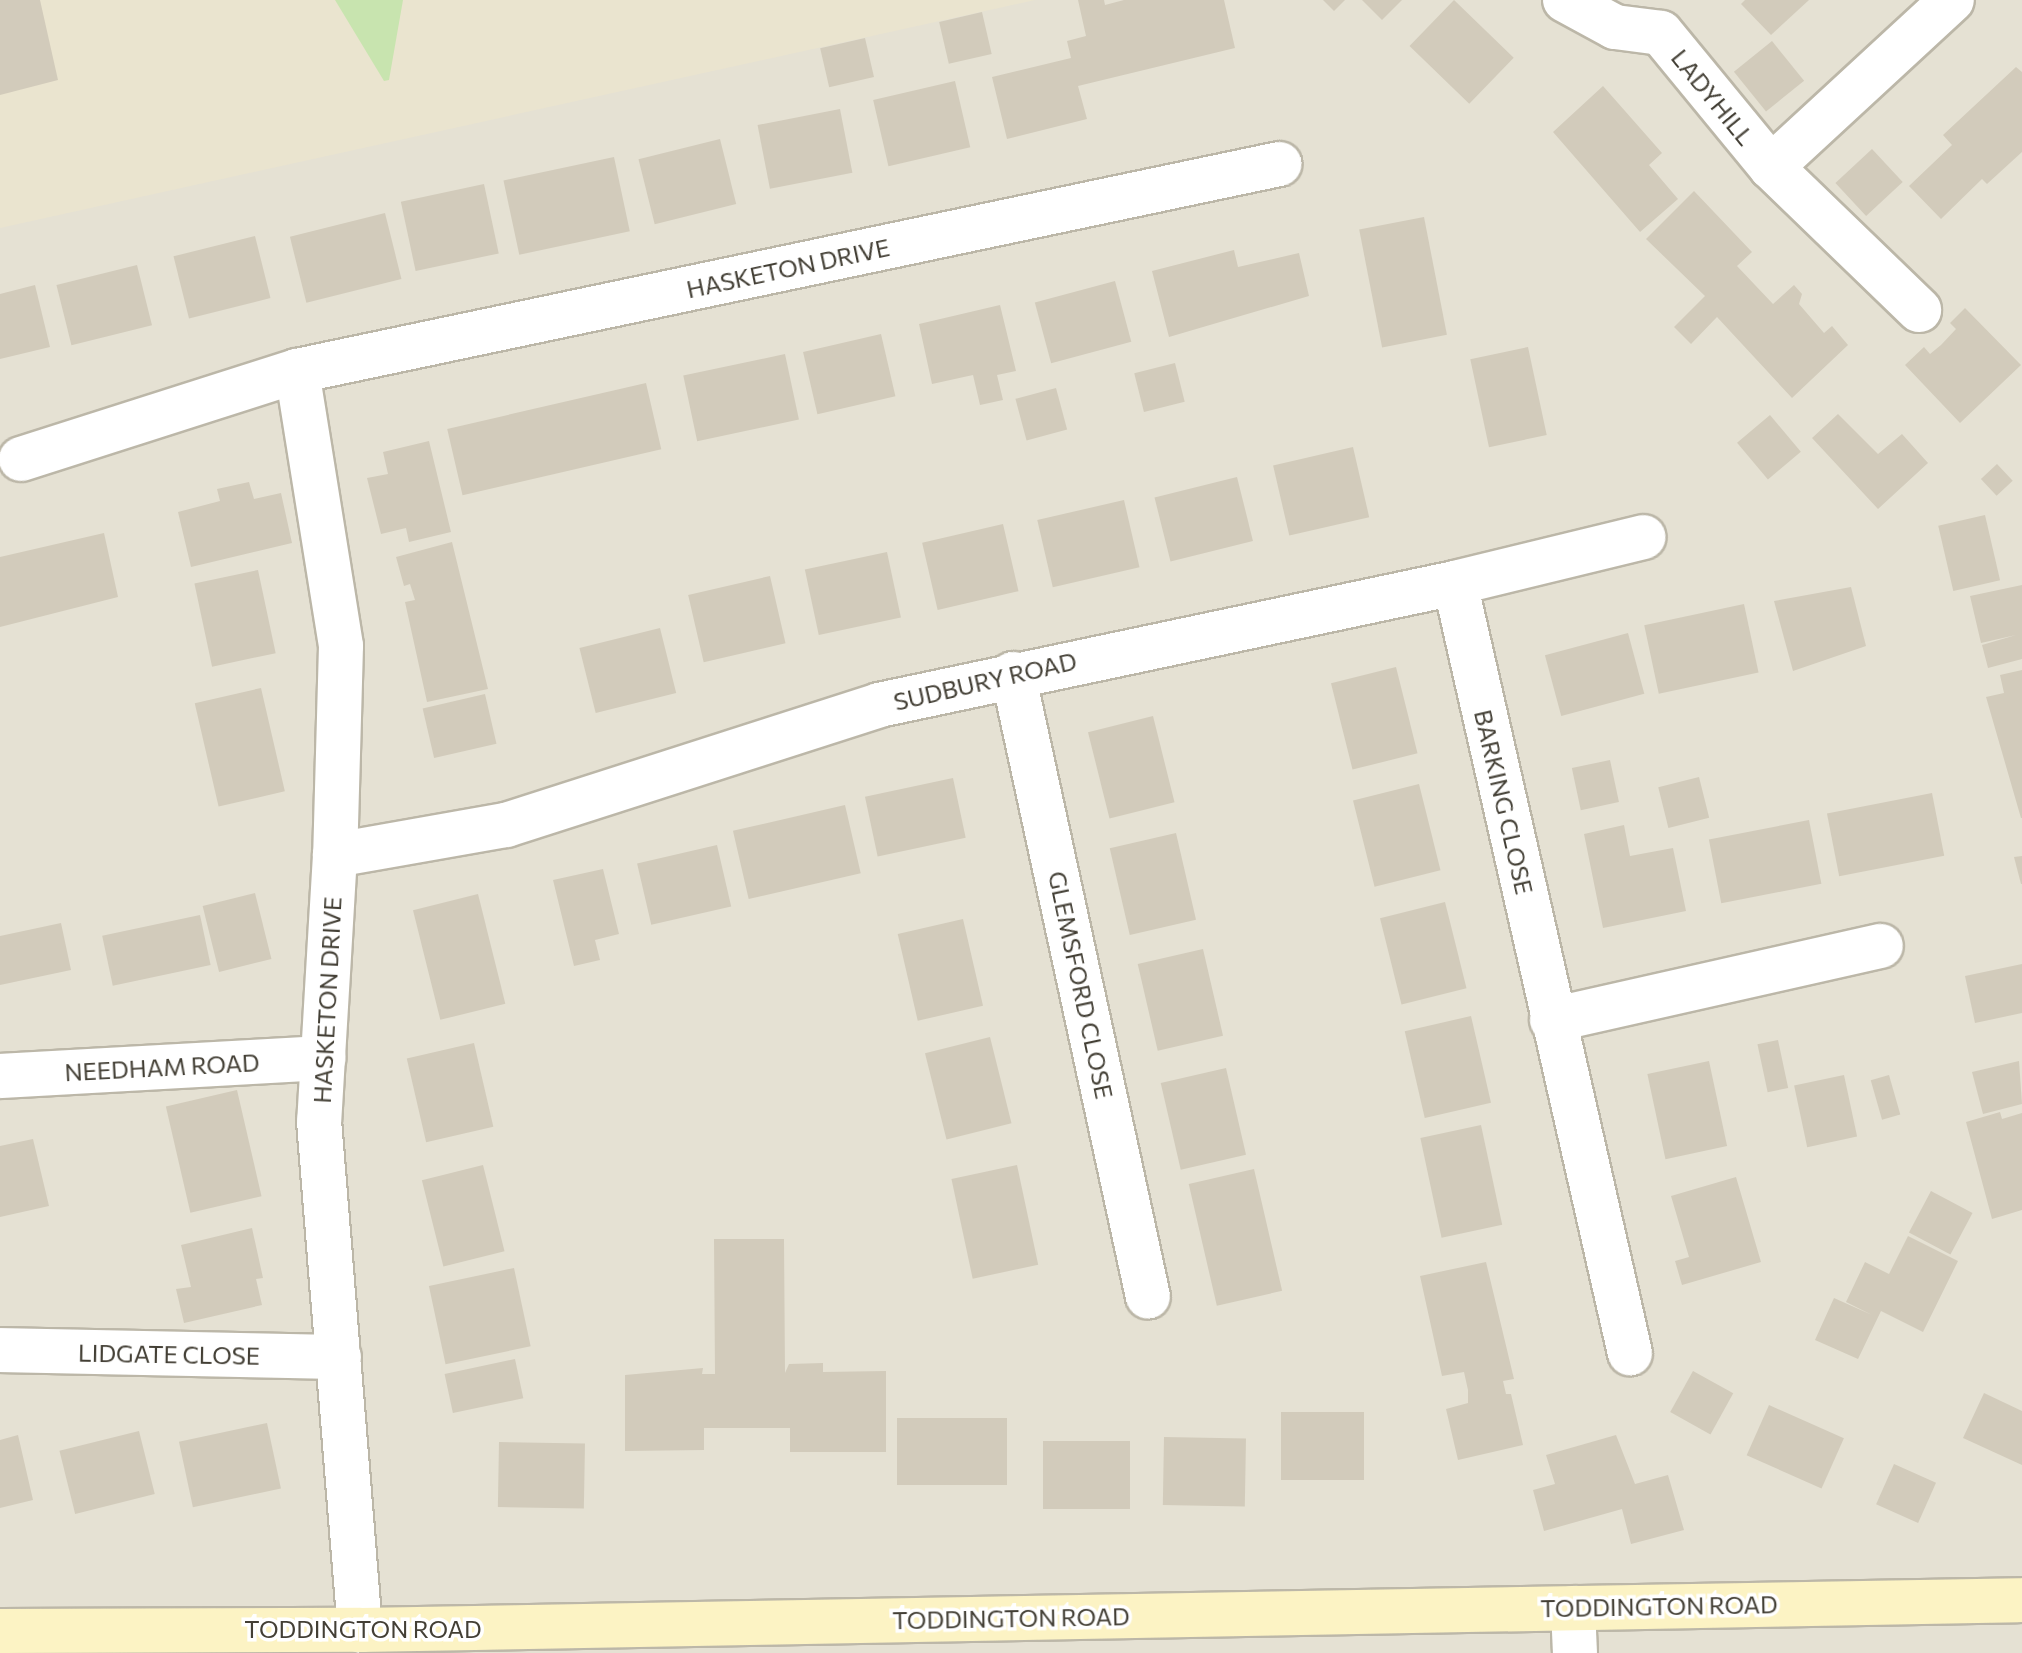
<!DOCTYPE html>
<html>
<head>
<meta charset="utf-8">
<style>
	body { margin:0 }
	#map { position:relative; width:2022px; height:1653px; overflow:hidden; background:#f1efe5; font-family:Commissioner,sans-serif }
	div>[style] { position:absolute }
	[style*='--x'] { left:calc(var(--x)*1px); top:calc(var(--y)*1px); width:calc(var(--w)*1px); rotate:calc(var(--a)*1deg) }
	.residential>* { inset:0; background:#e5e1d3; transform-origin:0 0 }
	.education>* { inset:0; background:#eae4cf }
	.green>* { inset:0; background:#c8e4af }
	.building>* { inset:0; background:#d2cbbb; transform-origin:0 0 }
	.roads { filter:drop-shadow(2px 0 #bcb7a8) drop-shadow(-2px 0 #bcb7a8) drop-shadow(0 2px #bcb7a8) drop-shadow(0 -2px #bcb7a8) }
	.minor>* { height:44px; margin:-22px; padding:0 22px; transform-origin:22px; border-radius:22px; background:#fff }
	.secondary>* { height:44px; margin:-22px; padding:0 22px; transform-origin:22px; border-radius:22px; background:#fcf3c4 }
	span { translate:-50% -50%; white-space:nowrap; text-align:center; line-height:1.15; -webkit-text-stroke:7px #fff; paint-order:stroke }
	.street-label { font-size:24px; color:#433f35 }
</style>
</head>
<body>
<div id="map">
	<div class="residential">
		<i style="left:0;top:0;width:2022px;height:1653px"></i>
	</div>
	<div class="education">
		<i style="clip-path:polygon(0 0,1035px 0,0 228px)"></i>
	</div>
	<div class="green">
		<i style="clip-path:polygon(335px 0,403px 0,389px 80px,384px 81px)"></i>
	</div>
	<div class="building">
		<i style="clip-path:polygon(0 0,40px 0,58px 80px,0 95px)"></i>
		<i style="clip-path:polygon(1078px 0,1104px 0,1105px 5px,1124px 0,1224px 0,1235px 48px,1078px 86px,1087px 119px,1007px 139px,992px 77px,1071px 58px,1067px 41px,1086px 36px)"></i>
		<i style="clip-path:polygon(1323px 0,1345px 0,1334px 11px)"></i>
		<i style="clip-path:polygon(1362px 0,1402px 0,1382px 20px)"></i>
		<i style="left:1454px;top:0;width:83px;height:64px;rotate:44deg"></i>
		<i style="clip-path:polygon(1745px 0,1809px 0,1771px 35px,1741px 4px)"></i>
		<i style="left:982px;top:12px;width:43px;height:44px;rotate:77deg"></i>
		<i style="left:865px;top:38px;width:40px;height:46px;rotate:77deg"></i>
		<i style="left:1772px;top:41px;width:51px;height:49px;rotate:51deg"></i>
		<i style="clip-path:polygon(2016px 67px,2022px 72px,2022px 152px,1987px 184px,1982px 179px,1941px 219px,1909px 186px,1952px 145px,1943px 135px)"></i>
		<i style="left:955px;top:81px;width:68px;height:84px;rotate:77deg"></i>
		<i style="clip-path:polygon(1603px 86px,1662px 153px,1649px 165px,1678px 199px,1640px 232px,1553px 132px)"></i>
		<i style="left:840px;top:109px;width:65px;height:84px;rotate:79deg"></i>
		<i style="left:720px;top:139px;width:67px;height:84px;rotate:76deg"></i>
		<i style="left:1872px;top:149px;width:45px;height:50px;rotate:47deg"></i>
		<i style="left:614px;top:157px;width:76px;height:113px;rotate:78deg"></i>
		<i style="left:484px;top:184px;width:71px;height:85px;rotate:78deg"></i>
		<i style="clip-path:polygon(1694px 191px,1752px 252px,1737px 266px,1773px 304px,1794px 285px,1802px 294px,1799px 304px,1824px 333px,1832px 326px,1848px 345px,1792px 398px,1717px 317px,1691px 344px,1674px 327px,1705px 296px,1646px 239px)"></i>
		<i style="left:385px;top:213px;width:68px;height:98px;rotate:76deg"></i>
		<i style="left:1424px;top:217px;width:120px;height:66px;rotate:79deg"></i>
		<i style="left:255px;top:236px;width:64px;height:84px;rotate:76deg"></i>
		<i style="clip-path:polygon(1234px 250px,1238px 267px,1299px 253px,1309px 296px,1169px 337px,1152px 271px)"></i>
		<i style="left:137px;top:265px;width:62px;height:83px;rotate:76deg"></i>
		<i style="left:1115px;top:281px;width:63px;height:83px;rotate:75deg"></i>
		<i style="clip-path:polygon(35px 285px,50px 347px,0 359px,0 294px)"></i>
		<i style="clip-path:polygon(1000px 305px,1016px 371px,997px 375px,1003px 400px,980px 405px,973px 375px,932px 384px,919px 324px)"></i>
		<i style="clip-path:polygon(1965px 308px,2021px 365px,1960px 423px,1905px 365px,1924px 347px,1930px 354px,1941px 345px,1956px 329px,1950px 323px)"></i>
		<i style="left:881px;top:334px;width:64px;height:80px;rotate:77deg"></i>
		<i style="left:1528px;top:347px;width:90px;height:59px;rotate:78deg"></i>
		<i style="left:785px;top:354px;width:67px;height:104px;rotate:78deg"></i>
		<i style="left:1175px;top:363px;width:40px;height:42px;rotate:76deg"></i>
		<i style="left:646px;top:383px;width:68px;height:204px;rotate:77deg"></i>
		<i style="left:1056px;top:388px;width:43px;height:42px;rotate:75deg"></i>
		<i style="clip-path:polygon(1838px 414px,1878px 454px,1902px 434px,1928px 463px,1878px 509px,1812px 438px)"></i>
		<i style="left:1770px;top:415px;width:48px;height:43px;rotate:50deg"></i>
		<i style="clip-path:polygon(429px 441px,451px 532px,409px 542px,406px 528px,381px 534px,367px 478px,388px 474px,383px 452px)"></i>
		<i style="left:1353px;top:447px;width:72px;height:82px;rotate:77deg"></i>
		<i style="left:1997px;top:464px;width:23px;height:22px;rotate:47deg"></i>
		<i style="left:1237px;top:477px;width:66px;height:85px;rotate:76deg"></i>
		<i style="clip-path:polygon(249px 482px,254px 499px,281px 493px,292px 543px,191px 567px,178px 512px,220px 501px,217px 489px)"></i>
		<i style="left:1124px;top:500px;width:69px;height:89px;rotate:77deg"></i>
		<i style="left:1985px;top:515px;width:67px;height:48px;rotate:77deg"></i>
		<i style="left:1003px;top:524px;width:69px;height:83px;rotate:77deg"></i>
		<i style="clip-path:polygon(104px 533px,118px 597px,0 627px,0 557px)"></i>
		<i style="clip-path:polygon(452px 542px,488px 689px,427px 702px,405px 602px,415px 600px,410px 584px,404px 586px,396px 557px)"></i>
		<i style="left:887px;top:552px;width:67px;height:84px;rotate:78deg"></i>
		<i style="left:258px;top:570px;width:85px;height:65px;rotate:78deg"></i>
		<i style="left:770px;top:576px;width:69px;height:84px;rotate:77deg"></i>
		<i style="clip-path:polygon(2022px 585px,2022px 659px,1988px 668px,1982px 645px,2016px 635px,1981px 643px,1970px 596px)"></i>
		<i style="clip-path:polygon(1851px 587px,1866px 646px,1793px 671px,1774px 601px)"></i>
		<i style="left:1744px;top:604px;width:70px;height:102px;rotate:78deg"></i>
		<i style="left:660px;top:628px;width:67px;height:83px;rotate:76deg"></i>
		<i style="left:1628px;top:633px;width:63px;height:86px;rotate:75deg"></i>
		<i style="left:1396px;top:667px;width:89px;height:67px;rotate:76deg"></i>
		<i style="clip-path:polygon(2022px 670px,2022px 818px,2021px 818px,1986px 697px,2004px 693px,2000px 675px)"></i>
		<i style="left:261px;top:688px;width:106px;height:68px;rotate:77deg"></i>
		<i style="left:485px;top:694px;width:51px;height:64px;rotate:77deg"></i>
		<i style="left:1153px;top:716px;width:89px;height:67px;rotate:76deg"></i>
		<i style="left:1610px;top:760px;width:43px;height:39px;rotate:78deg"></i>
		<i style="left:1699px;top:777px;width:42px;height:42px;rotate:76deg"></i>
		<i style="left:953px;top:778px;width:61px;height:90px;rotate:78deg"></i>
		<i style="left:1419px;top:784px;width:89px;height:68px;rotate:76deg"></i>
		<i style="left:1932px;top:793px;width:64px;height:107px;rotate:79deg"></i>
		<i style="left:845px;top:805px;width:70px;height:115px;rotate:77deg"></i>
		<i style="left:1809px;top:820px;width:65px;height:102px;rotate:79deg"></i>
		<i style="clip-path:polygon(1624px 825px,1630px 856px,1673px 848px,1686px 911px,1603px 928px,1584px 834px)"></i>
		<i style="left:1176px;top:833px;width:89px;height:68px;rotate:77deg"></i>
		<i style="left:717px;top:845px;width:63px;height:82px;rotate:77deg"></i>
		<i style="clip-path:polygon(2022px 856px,2022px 884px,2021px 884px,2014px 857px)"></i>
		<i style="clip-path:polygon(603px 869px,619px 934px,595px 940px,600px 960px,574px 966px,553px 880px)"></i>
		<i style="left:255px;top:893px;width:68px;height:54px;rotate:76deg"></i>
		<i style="left:478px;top:894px;width:113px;height:67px;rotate:76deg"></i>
		<i style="left:1445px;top:902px;width:89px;height:67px;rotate:76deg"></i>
		<i style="left:200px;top:915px;width:51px;height:100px;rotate:78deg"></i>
		<i style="left:963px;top:919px;width:89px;height:67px;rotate:77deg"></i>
		<i style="clip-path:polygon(61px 923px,71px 970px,0 985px,0 936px)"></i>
		<i style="left:1203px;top:949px;width:89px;height:67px;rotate:77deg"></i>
		<i style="clip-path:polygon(2022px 964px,2022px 1013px,1975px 1023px,1965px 976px)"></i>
		<i style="left:1471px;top:1016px;width:89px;height:68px;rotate:77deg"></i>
		<i style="left:990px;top:1037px;width:89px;height:67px;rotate:76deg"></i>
		<i style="left:1778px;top:1040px;width:49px;height:21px;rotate:78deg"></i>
		<i style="left:474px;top:1043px;width:86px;height:69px;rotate:77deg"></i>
		<i style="left:1709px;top:1061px;width:87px;height:63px;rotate:78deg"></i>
		<i style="clip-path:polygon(2019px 1061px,2022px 1104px,1983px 1114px,1972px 1072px)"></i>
		<i style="left:1226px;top:1068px;width:89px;height:67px;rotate:77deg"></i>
		<i style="left:1844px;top:1075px;width:63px;height:51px;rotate:78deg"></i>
		<i style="left:1889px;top:1075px;width:41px;height:19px;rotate:74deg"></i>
		<i style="left:237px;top:1090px;width:109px;height:73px;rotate:77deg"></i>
		<i style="clip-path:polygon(2000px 1112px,2002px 1119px,2022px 1113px,2022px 1210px,1992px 1219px,1966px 1122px)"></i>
		<i style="left:1481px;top:1125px;width:102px;height:62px;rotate:78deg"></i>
		<i style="clip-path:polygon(33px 1139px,49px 1206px,0 1217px,0 1146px)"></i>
		<i style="left:483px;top:1165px;width:89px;height:63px;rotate:76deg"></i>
		<i style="left:1017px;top:1165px;width:102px;height:67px;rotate:78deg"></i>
		<i style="left:1254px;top:1169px;width:125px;height:67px;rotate:77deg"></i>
		<i style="clip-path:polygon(1736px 1177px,1761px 1262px,1682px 1285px,1675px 1261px,1689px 1257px,1671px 1196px)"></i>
		<i style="left:1931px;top:1191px;width:47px;height:47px;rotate:28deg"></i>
		<i style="clip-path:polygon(252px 1228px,263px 1278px,256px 1279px,262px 1305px,184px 1323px,176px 1289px,191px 1287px,181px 1245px)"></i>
		<i style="clip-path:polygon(1908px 1236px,1958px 1261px,1923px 1332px,1881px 1311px,1858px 1359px,1815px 1340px,1834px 1298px,1872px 1315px,1846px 1302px,1865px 1262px,1889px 1274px)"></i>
		<i style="clip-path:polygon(714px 1239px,784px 1239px,785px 1373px,789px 1364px,823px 1363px,823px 1372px,886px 1371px,886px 1452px,790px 1452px,790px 1428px,704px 1428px,704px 1450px,625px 1451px,625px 1375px,703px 1368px,702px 1374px,715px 1374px)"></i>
		<i style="clip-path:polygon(1486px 1262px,1514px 1379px,1503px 1381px,1506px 1394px,1511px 1394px,1523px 1445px,1458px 1460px,1446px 1409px,1468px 1403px,1468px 1390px,1464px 1372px,1442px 1376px,1420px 1276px)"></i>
		<i style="left:514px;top:1268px;width:80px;height:87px;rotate:78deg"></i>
		<i style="left:515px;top:1359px;width:40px;height:72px;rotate:78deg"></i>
		<i style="left:1693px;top:1371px;width:46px;height:47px;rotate:29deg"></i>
		<i style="clip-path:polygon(1984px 1393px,2022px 1411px,2022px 1465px,1963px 1438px)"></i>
		<i style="left:1769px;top:1405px;width:82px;height:55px;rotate:24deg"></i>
		<i style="left:1281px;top:1412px;width:83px;height:68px"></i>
		<i style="left:897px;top:1418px;width:110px;height:67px"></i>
		<i style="left:267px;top:1423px;width:67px;height:90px;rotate:78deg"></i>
		<i style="left:139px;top:1431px;width:65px;height:82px;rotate:76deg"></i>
		<i style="clip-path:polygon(18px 1435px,33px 1500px,0 1508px,0 1440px)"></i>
		<i style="clip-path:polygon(1616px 1435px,1635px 1484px,1668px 1475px,1684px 1530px,1631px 1544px,1622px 1509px,1544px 1531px,1533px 1490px,1555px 1484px,1546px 1455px)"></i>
		<i style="left:1164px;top:1437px;width:82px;height:68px;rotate:1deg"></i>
		<i style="left:1043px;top:1441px;width:87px;height:68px"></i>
		<i style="left:499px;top:1442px;width:86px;height:65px;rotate:1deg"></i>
		<i style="left:1894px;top:1464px;width:46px;height:44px;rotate:24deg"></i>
	</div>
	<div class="roads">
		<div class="minor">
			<i style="--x:1565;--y:0;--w:57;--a:28.4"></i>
			<i style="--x:1615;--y:27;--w:46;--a:7.4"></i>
			<i style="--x:1661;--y:33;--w:173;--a:50.6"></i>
			<i style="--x:1771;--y:167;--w:206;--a:44"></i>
			<i style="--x:1771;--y:167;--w:246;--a:-42.7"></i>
			<i style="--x:297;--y:371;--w:1004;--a:-11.9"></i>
			<i style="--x:21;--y:459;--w:290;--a:-17.7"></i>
			<i style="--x:297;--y:371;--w:278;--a:80.9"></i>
			<i style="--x:341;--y:646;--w:209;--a:91.6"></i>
			<i style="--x:335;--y:855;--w:266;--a:93.4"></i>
			<i style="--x:319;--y:1121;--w:511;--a:85.39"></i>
			<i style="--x:1455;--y:583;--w:790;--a:77.2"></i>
			<i style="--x:1013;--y:674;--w:637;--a:77.77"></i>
			<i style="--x:335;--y:855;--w:174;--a:-10"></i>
			<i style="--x:506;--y:825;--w:392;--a:-17.8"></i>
			<i style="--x:879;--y:705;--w:589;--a:-11.96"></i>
			<i style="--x:1455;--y:583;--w:194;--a:-13.7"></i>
			<i style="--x:1552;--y:1020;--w:337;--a:-12.7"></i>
			<i style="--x:0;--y:1076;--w:324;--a:-3.2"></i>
			<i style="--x:0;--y:1350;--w:339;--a:1.2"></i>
			<i style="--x:1573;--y:1608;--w:45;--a:87.5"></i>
		</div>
		<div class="secondary">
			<i style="--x:0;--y:1631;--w:360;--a:-0.2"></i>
			<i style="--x:360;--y:1630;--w:1662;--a:-1.03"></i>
		</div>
	</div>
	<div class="street-label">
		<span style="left:1713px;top:97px;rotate:51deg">LADYHILL</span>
		<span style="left:788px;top:268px;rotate:-12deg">HASKETON DRIVE</span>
		<span style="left:985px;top:681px;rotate:-13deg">SUDBURY ROAD</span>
		<span style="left:1504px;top:802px;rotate:77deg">BARKING CLOSE</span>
		<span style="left:1081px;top:985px;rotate:78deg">GLEMSFORD CLOSE</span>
		<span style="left:327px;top:1000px;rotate:-87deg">HASKETON DRIVE</span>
		<span style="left:162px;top:1067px;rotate:-3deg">NEEDHAM ROAD</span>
		<span style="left:169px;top:1354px;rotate:1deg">LIDGATE CLOSE</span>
		<span style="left:1659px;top:1606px;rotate:-1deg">TODDINGTON ROAD</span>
		<span style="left:1011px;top:1618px;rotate:-1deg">TODDINGTON ROAD</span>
		<span style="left:363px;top:1629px">TODDINGTON ROAD</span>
	</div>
</div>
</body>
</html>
